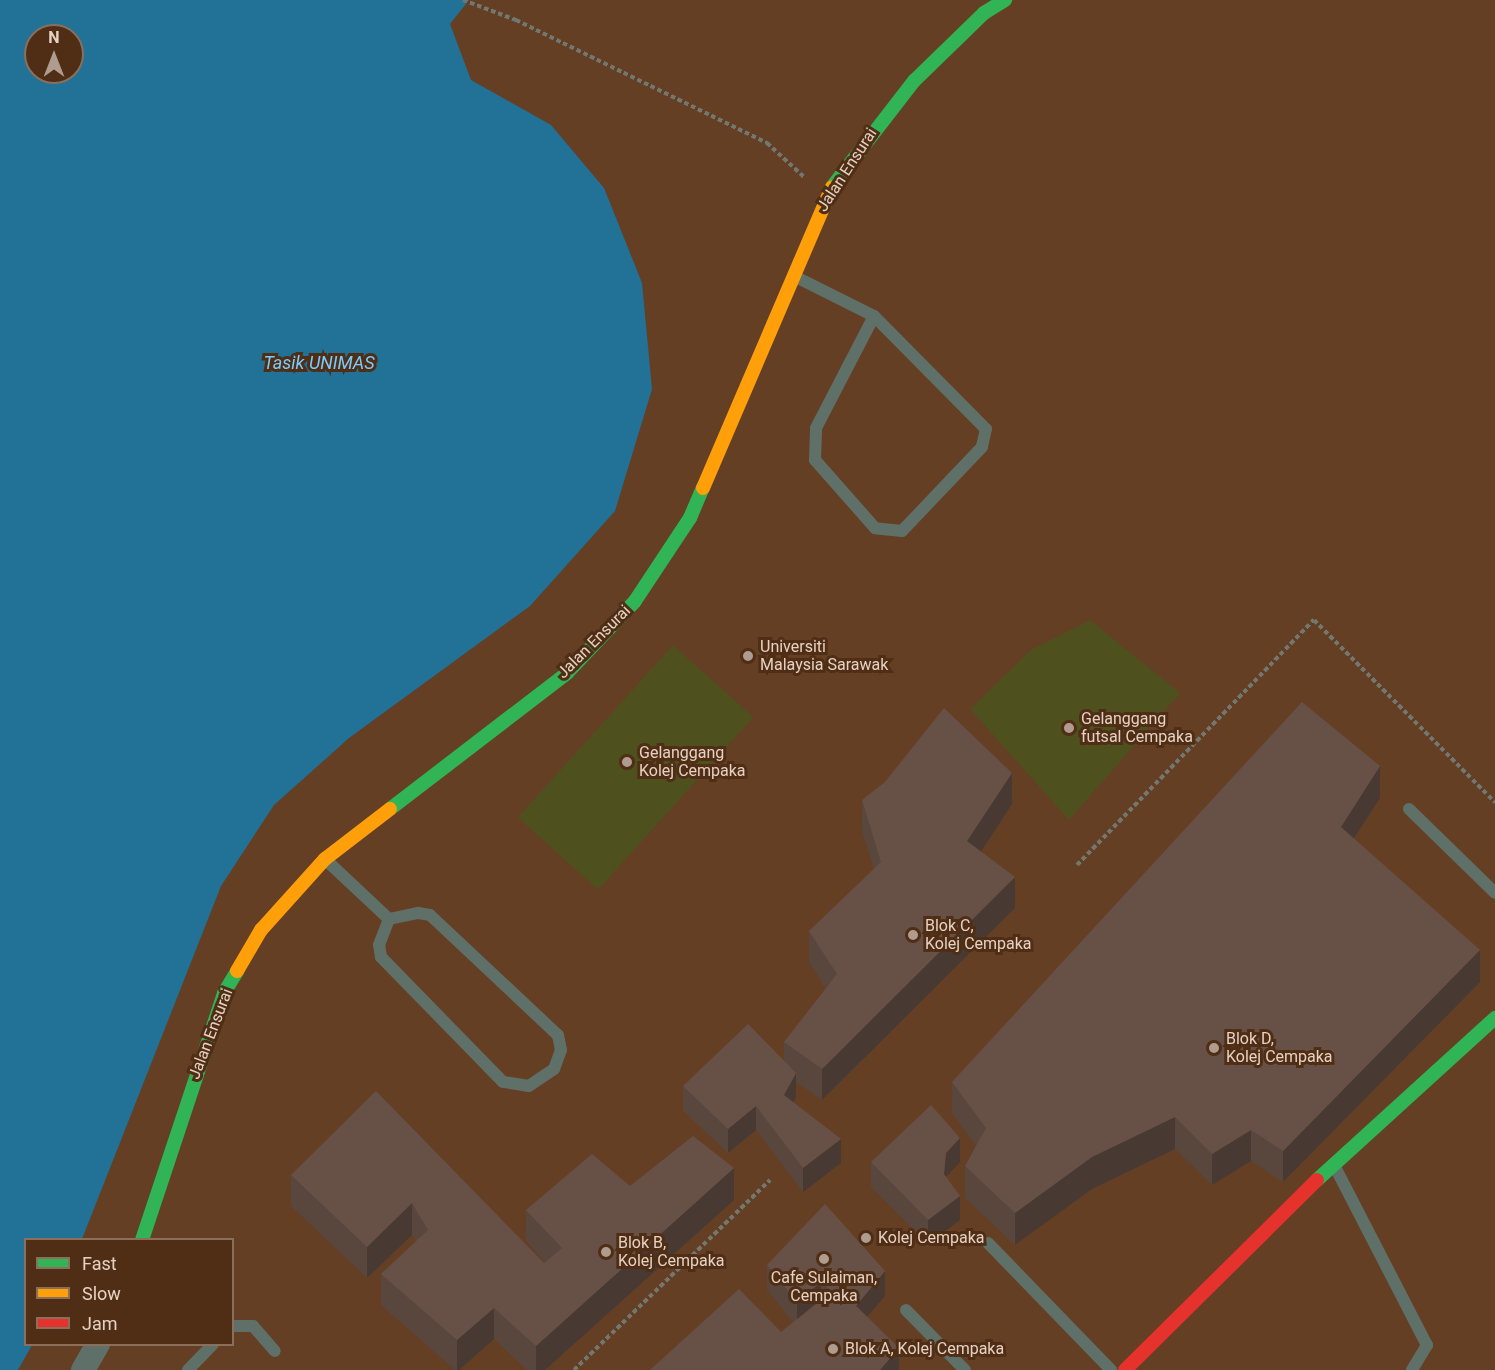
<!DOCTYPE html>
<html>
<head>
<meta charset="utf-8">
<style>
  body { margin:0 }
  #map { position:relative; width:1495px; height:1370px; overflow:hidden; background:#4d3a2d; font-family:Roboto,sans-serif }
  div>[style] { position:absolute }
  [style*='--x'] { left:calc(var(--x)*1px); top:calc(var(--y)*1px); width:calc(var(--w)*1px); rotate:calc(var(--a)*1deg) }
  .built>* { inset:0; background:#653f24 }
  .green>* { inset:0; background:#4e501e; transform-origin:0 0 }
  .water>* { inset:0; background:#227196 }
  .path>* { height:4px; margin-top:-2px; transform-origin:0; background:repeating-linear-gradient(90deg,#727870 0 4.5px,transparent 0 7.5px) }
  .lane>* { height:12px; margin:-6px; padding:0 6px; transform-origin:6px; border-radius:6px; background:#5f7069 }
  .street>* { height:24px; margin:-12px; padding:0 12px; transform-origin:12px; border-radius:12px; background:#5f7069 }
  .fast>* { height:14px; margin:-7px; padding:0 7px; transform-origin:7px; border-radius:7px; background:#30b455 }
  .slow>* { height:14px; margin:-7px; padding:0 7px; transform-origin:7px; border-radius:7px; background:#ff9f0a }
  .jam>* { height:14px; margin:-7px; padding:0 7px; transform-origin:7px; border-radius:7px; background:#e5322d }
  .wall>* { inset:0; background:#59463d }
  .shaded-wall>* { inset:0; background:#483932 }
  .building>* { inset:0; background:#675147 }
  .dots>* { width:16px; height:16px; translate:-50% -50%; box-sizing:border-box; border:3px solid #4f2e15; border-radius:50% }
  span { translate:-50% -50%; white-space:nowrap; text-align:center; line-height:1.15; -webkit-text-stroke:6px #4f2e15; paint-order:stroke }
  .street-label { font-size:16px; color:#e6d1c3 }
  .poi-label { font-size:16px; color:#e6d1c3 }
  .left { translate:0 -50%; text-align:left }
  .water-label { font-size:18px; color:#78ccfc; font-style:italic }
  .legend { position:absolute; left:24px; top:1238px; width:210px; height:108px; box-sizing:border-box; background:#4f2e15; border:2px solid #8b6f5b; margin:0; padding:8px 10px; list-style:none; font-size:18px; color:#e6d1c3 }
  .legend li { display:flex; align-items:center; gap:12px; height:30px }
  .legend b { width:30px; border:2px solid #8b6f5b }
  .north { position:absolute; left:24px; top:24px; width:60px; height:60px; box-sizing:border-box; background:#4f2e15; border:2px solid #8b6f5b; border-radius:50%; rotate:0deg; font-size:16px; font-weight:700; line-height:24px; text-align:center; color:#e6d1c3 }
  .north::after { content:''; display:block; margin:auto; width:21px; height:27px; background:#b09c8e; clip-path:polygon(50% 0,100% 100%,50% 72%,0 100%) }
</style>
</head>
<body>
<div id="map">
  <div class="built">
    <i style="clip-path:polygon(evenodd,0 0,1495px 0,1495px 1370px,0 1370px,0 0,36px 36px,72px 36px,72px 72px,36px 72px,36px 36px,0 0,26px 1240px,232px 1240px,232px 1344px,26px 1344px,26px 1240px)"></i>
  </div>
  <div class="green">
    <i style="clip-path:polygon(1090px 620px,1180px 693px,1069px 820px,970px 709px,1031px 650px)"></i>
    <i style="left:673px;top:645px;width:108px;height:232px;rotate:42deg"></i>
  </div>
  <div class="water">
    <i style="clip-path:polygon(evenodd,0 0,469px 0,450px 24px,471px 80px,551px 125px,604px 188px,642px 283px,652px 389px,615px 511px,530px 606px,349px 738px,274px 805px,221px 886px,82px 1239px,26px 1240px,26px 1344px,32px 1345px,18px 1370px,0 1370px,0 0,36px 36px,72px 36px,72px 72px,36px 72px,36px 36px)"></i>
  </div>
  <div class="path">
    <i style="--x:463;--y:0;--w:57;--a:20.7"></i>
    <i style="--x:516;--y:20;--w:280;--a:26.1"></i>
    <i style="--x:767;--y:143;--w:50;--a:42.6"></i>
    <i style="--x:1077;--y:865;--w:341;--a:-46"></i>
    <i style="--x:1314;--y:620;--w:257;--a:45.2"></i>
    <i style="--x:574;--y:1370;--w:273;--a:-44.1"></i>
  </div>
  <div class="lane">
    <i style="--x:794;--y:276;--w:89;--a:26.6"></i>
    <i style="--x:874;--y:316;--w:159;--a:45.3"></i>
    <i style="--x:986;--y:429;--w:18;--a:103"></i>
    <i style="--x:982;--y:447;--w:116;--a:133.6"></i>
    <i style="--x:902;--y:531;--w:27;--a:-174"></i>
    <i style="--x:875;--y:528;--w:91;--a:-131.4"></i>
    <i style="--x:815;--y:460;--w:32;--a:-88"></i>
    <i style="--x:816;--y:428;--w:126;--a:-62.6"></i>
    <i style="--x:1409;--y:809;--w:120;--a:44.3"></i>
    <i style="--x:326;--y:860;--w:86;--a:43.1"></i>
    <i style="--x:418;--y:913;--w:12;--a:9"></i>
    <i style="--x:430;--y:915;--w:175;--a:43.2"></i>
    <i style="--x:558;--y:1035;--w:15;--a:79"></i>
    <i style="--x:561;--y:1050;--w:20;--a:110"></i>
    <i style="--x:554;--y:1069;--w:30;--a:146"></i>
    <i style="--x:529;--y:1086;--w:26;--a:-171"></i>
    <i style="--x:503;--y:1082;--w:175;--a:-134.3"></i>
    <i style="--x:381;--y:957;--w:12;--a:-99"></i>
    <i style="--x:379;--y:945;--w:28;--a:-69"></i>
    <i style="--x:389;--y:919;--w:30;--a:-12"></i>
    <i style="--x:1334;--y:1165;--w:203;--a:62.7"></i>
    <i style="--x:1427;--y:1345;--w:29;--a:121"></i>
    <i style="--x:988;--y:1243;--w:177;--a:45.9"></i>
    <i style="--x:906;--y:1310;--w:84;--a:45.5"></i>
    <i style="--x:232;--y:1326;--w:21;--a:0"></i>
    <i style="--x:253;--y:1326;--w:33;--a:49"></i>
    <i style="--x:188;--y:1370;--w:36;--a:-46"></i>
  </div>
  <div class="street">
    <i style="--x:83;--y:1370;--w:30;--a:-60"></i>
  </div>
  <div class="fast">
    <i style="--x:832;--y:187;--w:134;--a:-52.3"></i>
    <i style="--x:914;--y:81;--w:98;--a:-44.2"></i>
    <i style="--x:984;--y:13;--w:25;--a:-32"></i>
    <i style="--x:390;--y:809;--w:223;--a:-37.5"></i>
    <i style="--x:567;--y:673;--w:99;--a:-46.6"></i>
    <i style="--x:635;--y:601;--w:100;--a:-56.5"></i>
    <i style="--x:690;--y:518;--w:33;--a:-67"></i>
    <i style="--x:1317;--y:1180;--w:241;--a:-42.3"></i>
    <i style="--x:142;--y:1240;--w:260;--a:-71.6"></i>
    <i style="--x:224;--y:993;--w:26;--a:-59"></i>
  </div>
  <div class="slow">
    <i style="--x:703;--y:488;--w:327;--a:-66.8"></i>
    <i style="--x:237;--y:971;--w:48;--a:-59.7"></i>
    <i style="--x:261;--y:930;--w:96;--a:-48"></i>
    <i style="--x:325;--y:859;--w:82;--a:-37.6"></i>
  </div>
  <div class="jam">
    <i style="--x:1125;--y:1370;--w:270;--a:-44.7"></i>
  </div>
  <div class="wall">
    <i style="clip-path:polygon(1380px 798px,1354px 838px,1480px 982px,1283px 1182px,1251px 1161px,1212px 1185px,1175px 1149px,1092px 1189px,1015px 1245px,965px 1198px,965px 1166px,976px 1146px,952px 1113px,952px 1082px)"></i>
    <i style="clip-path:polygon(862px 800px,1012px 804px,981px 851px,1015px 908px,822px 1100px,796px 1082px,796px 1097px,793px 1102px,841px 1163px,803px 1192px,756px 1130px,728px 1153px,683px 1111px,683px 1086px,784px 1061px,784px 1042px,826px 989px,809px 962px,809px 931px,874px 869px,862px 831px)"></i>
    <i style="clip-path:polygon(376px 1091px,544px 1263px,545px 1262px,526px 1241px,526px 1210px,734px 1200px,545px 1370px,527px 1370px,494px 1339px,459px 1370px,455px 1370px,381px 1305px,381px 1274px,416px 1242px,412px 1235px,367px 1278px,291px 1206px,291px 1175px)"></i>
    <i style="clip-path:polygon(871px 1162px,960px 1162px,946px 1177px,960px 1220px,928px 1244px,871px 1187px)"></i>
    <i style="clip-path:polygon(767px 1265px,885px 1296px,867px 1316px,899px 1370px,781px 1332px,793px 1322px,767px 1290px)"></i>
  </div>
  <div class="shaded-wall">
    <i style="clip-path:polygon(1380px 766px,1380px 798px,1341px 858px,1341px 827px)"></i>
    <i style="clip-path:polygon(1012px 773px,1012px 804px,967px 873px,967px 841px)"></i>
    <i style="clip-path:polygon(1015px 877px,1015px 908px,822px 1100px,822px 1069px)"></i>
    <i style="clip-path:polygon(1480px 950px,1480px 982px,1283px 1182px,1283px 1151px)"></i>
    <i style="clip-path:polygon(796px 1073px,796px 1097px,784px 1119px,784px 1095px)"></i>
    <i style="clip-path:polygon(756px 1106px,756px 1130px,728px 1153px,728px 1129px)"></i>
    <i style="clip-path:polygon(1175px 1117px,1175px 1149px,1092px 1189px,1015px 1245px,1015px 1213px,1092px 1157px)"></i>
    <i style="clip-path:polygon(1251px 1130px,1251px 1161px,1212px 1185px,1212px 1154px)"></i>
    <i style="clip-path:polygon(960px 1138px,960px 1162px,946px 1177px,944px 1174px,946px 1153px)"></i>
    <i style="clip-path:polygon(841px 1139px,841px 1163px,803px 1192px,803px 1168px)"></i>
    <i style="clip-path:polygon(734px 1168px,734px 1200px,545px 1370px,536px 1370px,536px 1346px)"></i>
    <i style="clip-path:polygon(960px 1196px,960px 1220px,928px 1244px,928px 1220px)"></i>
    <i style="clip-path:polygon(412px 1203px,412px 1235px,367px 1278px,367px 1247px)"></i>
    <i style="clip-path:polygon(885px 1271px,885px 1296px,854px 1332px,854px 1308px)"></i>
    <i style="clip-path:polygon(821px 1282px,821px 1306px,797px 1326px,797px 1302px)"></i>
    <i style="clip-path:polygon(494px 1308px,494px 1339px,459px 1370px,457px 1370px,457px 1340px)"></i>
    <i style="clip-path:polygon(899px 1348px,899px 1370px,880px 1370px)"></i>
  </div>
  <div class="building">
    <i style="clip-path:polygon(1302px 702px,1380px 766px,1341px 827px,1480px 950px,1283px 1151px,1251px 1130px,1212px 1154px,1175px 1117px,1092px 1157px,1015px 1213px,965px 1166px,986px 1128px,952px 1082px)"></i>
    <i style="clip-path:polygon(944px 708px,1012px 773px,967px 841px,1015px 877px,822px 1069px,784px 1042px,837px 974px,809px 931px,881px 862px,862px 800px,885px 782px)"></i>
    <i style="clip-path:polygon(748px 1024px,796px 1073px,784px 1095px,841px 1139px,803px 1168px,756px 1106px,728px 1129px,683px 1086px)"></i>
    <i style="clip-path:polygon(376px 1091px,544px 1263px,562px 1248px,526px 1210px,592px 1154px,630px 1186px,693px 1136px,734px 1168px,536px 1346px,494px 1308px,457px 1340px,381px 1274px,428px 1230px,412px 1203px,367px 1247px,291px 1175px)"></i>
    <i style="clip-path:polygon(931px 1105px,960px 1138px,946px 1153px,944px 1174px,960px 1196px,928px 1220px,871px 1162px)"></i>
    <i style="clip-path:polygon(825px 1204px,885px 1271px,856px 1306px,837px 1287px,832px 1291px,821px 1282px,797px 1302px,767px 1265px)"></i>
    <i style="clip-path:polygon(837px 1287px,899px 1348px,880px 1370px,650px 1370px,739px 1289px,781px 1332px)"></i>
  </div>
  <div class="dots">
    <i style="left:748px;top:656px;background:#b09c8e"></i>
    <i style="left:1069px;top:728px;background:#b09c8e"></i>
    <i style="left:627px;top:762px;background:#b09c8e"></i>
    <i style="left:913px;top:935px;background:#b09c8e"></i>
    <i style="left:1214px;top:1048px;background:#b09c8e"></i>
    <i style="left:866px;top:1238px;background:#b09c8e"></i>
    <i style="left:606px;top:1252px;background:#b09c8e"></i>
    <i style="left:824px;top:1259px;background:#b09c8e"></i>
    <i style="left:833px;top:1349px;background:#b09c8e"></i>
  </div>
  <div class="street-label">
    <span style="left:847px;top:170px;rotate:-57deg">Jalan Ensurai</span>
    <span style="left:594px;top:642px;rotate:-45deg">Jalan Ensurai</span>
    <span style="left:211px;top:1034px;rotate:-69deg">Jalan Ensurai</span>
  </div>
  <div class="poi-label">
    <span class="left" style="left:760px;top:656px">Universiti<br>Malaysia Sarawak</span>
    <span class="left" style="left:1081px;top:728px">Gelanggang<br>futsal Cempaka</span>
    <span class="left" style="left:639px;top:762px">Gelanggang<br>Kolej Cempaka</span>
    <span class="left" style="left:925px;top:935px">Blok C,<br>Kolej Cempaka</span>
    <span class="left" style="left:1226px;top:1048px">Blok D,<br>Kolej Cempaka</span>
    <span class="left" style="left:878px;top:1238px">Kolej Cempaka</span>
    <span class="left" style="left:618px;top:1252px">Blok B,<br>Kolej Cempaka</span>
    <span style="left:824px;top:1287px">Cafe Sulaiman,<br>Cempaka</span>
    <span class="left" style="left:845px;top:1349px">Blok A, Kolej Cempaka</span>
  </div>
  <div class="water-label">
    <span style="left:319px;top:363px">Tasik UNIMAS</span>
  </div>
  <ul class="legend">
  <li><b style="height:8px;background:#30b455"></b>Fast</li>
  <li><b style="height:8px;background:#ff9f0a"></b>Slow</li>
  <li><b style="height:8px;background:#e5322d"></b>Jam</li>
  </ul>
  <div class="north">N</div>
</div>
</body>
</html>
